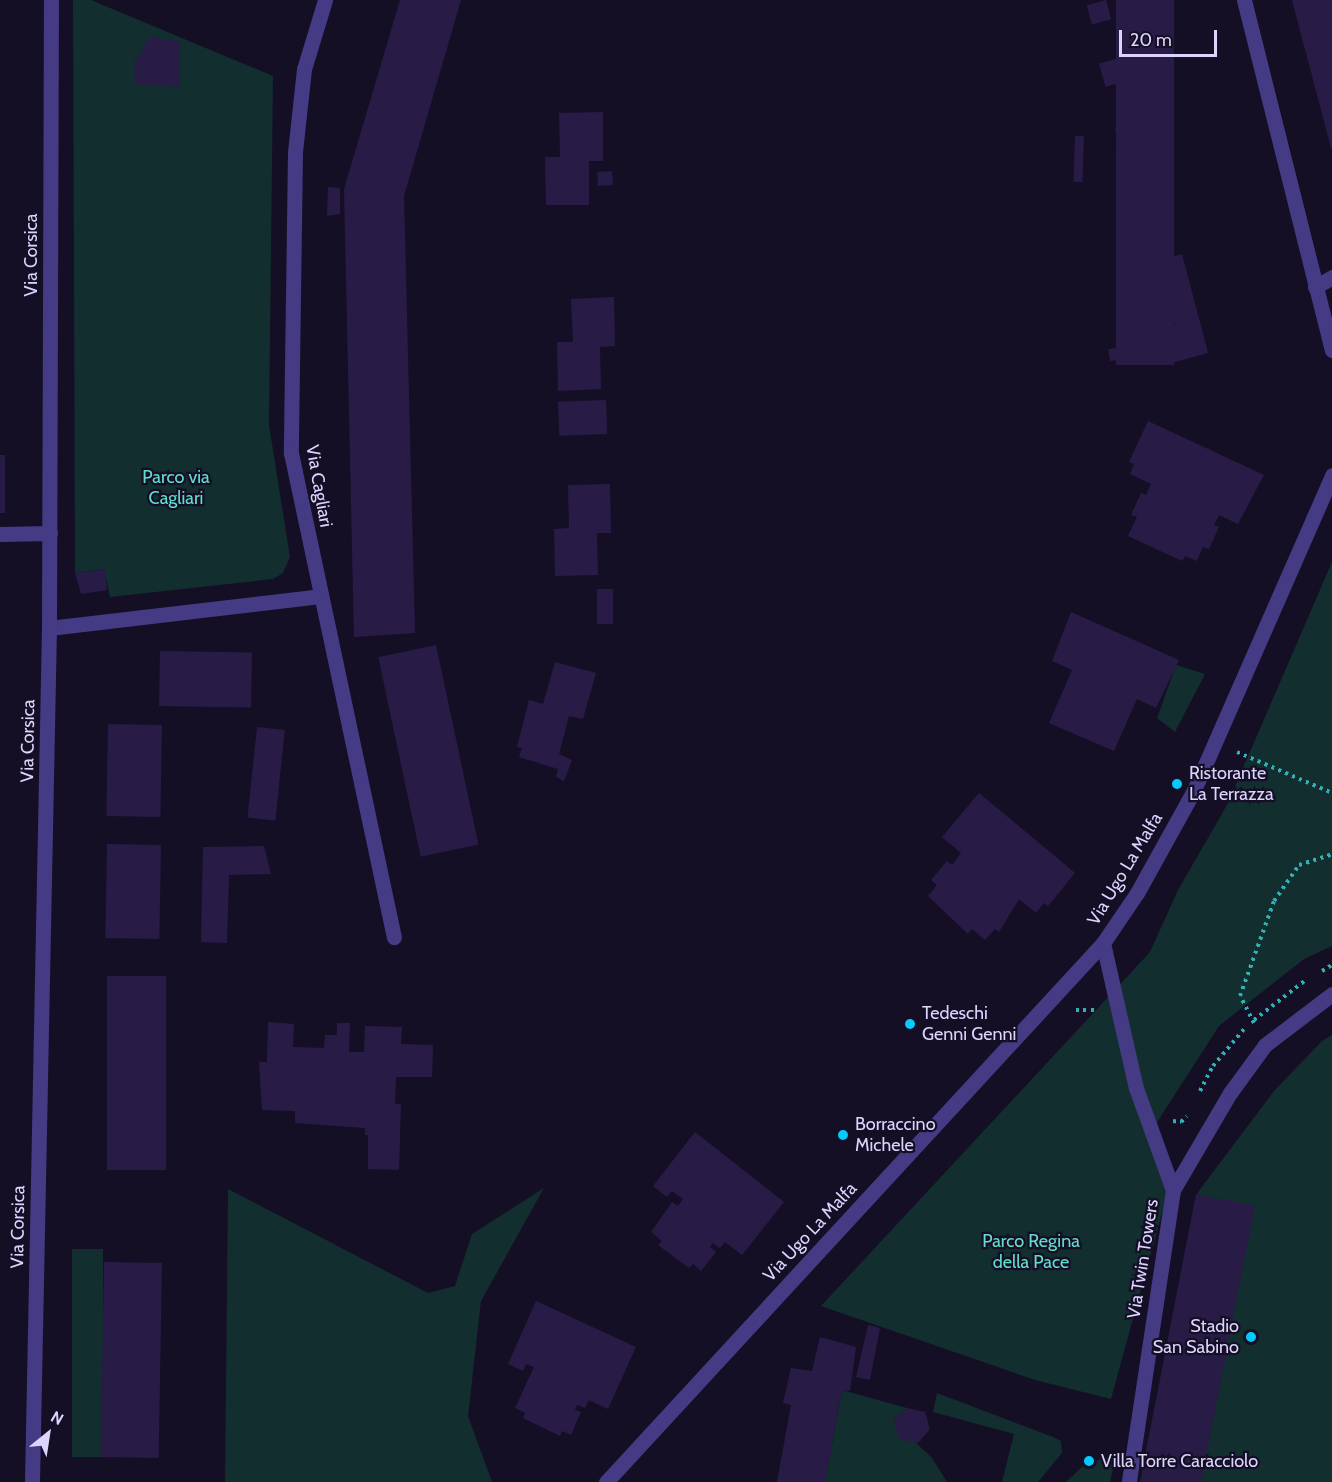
<!DOCTYPE html>
<html>
<head>
<meta charset="utf-8">
<style>
  body { margin:0 }
  #map { position:relative; width:1332px; height:1482px; overflow:hidden; background:#150f26; font-family:Cabin,sans-serif }
  div>[style] { position:absolute }
  [style*='--x'] { left:calc(var(--x)*1px); top:calc(var(--y)*1px); width:calc(var(--w)*1px); rotate:calc(var(--a)*1deg) }
  .green>* { inset:0; background:#122e2f; transform-origin:0 0 }
  .building>* { inset:0; background:#281c46; transform-origin:0 0 }
  .path>* { height:4px; margin-top:-2px; transform-origin:0; background:repeating-linear-gradient(90deg,#31b1b6 0 3px,transparent 0 7.5px) }
  .minor>* { height:15px; margin:-7.5px; padding:0 7.5px; transform-origin:7.5px; border-radius:7.5px; background:#453b84 }
  .dots>* { width:16px; height:16px; translate:-50% -50%; box-sizing:border-box; border:3px solid #150f26; border-radius:50% }
  span { translate:-50% -50%; white-space:nowrap; text-align:center; line-height:1.15; -webkit-text-stroke:4.5px #150f26; paint-order:stroke }
  .street-label { font-size:18px; color:#ddd4fe }
  .park-label { font-size:18px; color:#61decb }
  .poi-label { font-size:18px; color:#ddd4fe }
  .left { translate:0 -50%; text-align:left }
  .right { translate:-100% -50%; text-align:right }
  .north { position:absolute; left:18px; top:1404px; width:60px; height:60px; -webkit-text-stroke:4px #150f26; paint-order:stroke; rotate:30deg; font-size:16px; font-weight:700; line-height:24px; text-align:center; color:#ddd4fe }
  .north::after { content:''; display:block; margin:auto; width:21px; height:27px; background:#ddd4fe; clip-path:polygon(50% 0,100% 100%,50% 72%,0 100%) }
  .scale { position:absolute; left:1119px; top:30px; width:98px; height:27px; box-sizing:border-box; border:3px solid #ddd4fe; border-top:0; padding-left:8px; font-size:18px; line-height:21px; white-space:nowrap; color:#ddd4fe; -webkit-text-stroke:4px #150f26; paint-order:stroke }
</style>
</head>
<body>
<div id="map">
  <div class="green">
    <i style="clip-path:polygon(73px 0,91px 0,273px 76px,269px 425px,290px 557px,283px 573px,273px 579px,110px 597px,104px 569px,75px 573px)"></i>
    <i style="clip-path:polygon(1332px 562px,1332px 946px,1304px 959px,1219px 1026px,1152px 1130px,1167px 1195px,1111px 1399px,1035px 1380px,821px 1306px,1150px 952px,1178px 890px,1227px 805px)"></i>
    <i style="clip-path:polygon(1176px 665px,1205px 674px,1175px 732px,1157px 718px)"></i>
    <i style="clip-path:polygon(1332px 1035px,1332px 1482px,1144px 1482px,1198px 1192px,1274px 1091px,1322px 1041px)"></i>
    <i style="clip-path:polygon(544px 1188px,481px 1301px,468px 1416px,492px 1482px,225px 1482px,228px 1189px,428px 1293px,455px 1286px,472px 1234px)"></i>
    <i style="left:103px;top:1249px;width:208px;height:31px;rotate:90deg"></i>
    <i style="clip-path:polygon(842px 1390px,907px 1408px,893px 1421px,932px 1458px,947px 1482px,825px 1482px)"></i>
    <i style="clip-path:polygon(937px 1393px,1053px 1437px,1061px 1441px,1062px 1453px,1038px 1482px,1002px 1482px,1014px 1434px,933px 1412px)"></i>
    <i style="clip-path:polygon(1101px 1459px,1115px 1460px,1110px 1482px,1066px 1482px,1083px 1466px)"></i>
  </div>
  <div class="building">
    <i style="clip-path:polygon(400px 0,461px 0,404px 196px,415px 633px,354px 637px,344px 189px)"></i>
    <i style="left:1106px;top:0;width:20px;height:20px;rotate:75deg"></i>
    <i style="left:1116px;top:0;width:58px;height:365px"></i>
    <i style="clip-path:polygon(1292px 0,1332px 0,1332px 148px,1331px 148px)"></i>
    <i style="clip-path:polygon(149px 37px,179px 41px,179px 87px,134px 84px,135px 57px,139px 57px)"></i>
    <i style="left:1131px;top:55px;width:24px;height:33px;rotate:75deg"></i>
    <i style="clip-path:polygon(1140px 89px,1155px 146px,1122px 155px,1115px 128px,1128px 124px,1120px 95px)"></i>
    <i style="clip-path:polygon(603px 112px,603px 161px,589px 161px,589px 205px,546px 205px,545px 157px,560px 157px,559px 113px)"></i>
    <i style="left:1084px;top:136px;width:46px;height:9px;rotate:92deg"></i>
    <i style="left:612px;top:171px;width:14px;height:15px;rotate:86deg"></i>
    <i style="clip-path:polygon(328px 187px,340px 188px,340px 214px,327px 216px)"></i>
    <i style="clip-path:polygon(1161px 196px,1166px 220px,1155px 222px,1147px 199px)"></i>
    <i style="clip-path:polygon(1182px 254px,1208px 353px,1171px 363px,1163px 330px,1175px 326px,1159px 261px)"></i>
    <i style="left:1136px;top:266px;width:14px;height:8px;rotate:73deg"></i>
    <i style="clip-path:polygon(614px 297px,615px 346px,600px 347px,601px 389px,558px 391px,557px 342px,573px 342px,571px 299px)"></i>
    <i style="left:1122px;top:347px;width:12px;height:14px;rotate:81deg"></i>
    <i style="left:606px;top:400px;width:34px;height:48px;rotate:88deg"></i>
    <i style="clip-path:polygon(1148px 421px,1264px 475px,1238px 524px,1219px 515px,1214px 525px,1219px 527px,1209px 549px,1203px 547px,1197px 561px,1185px 556px,1182px 561px,1128px 536px,1137px 517px,1131px 515px,1141px 493px,1146px 495px,1151px 484px,1130px 474px,1134px 464px,1129px 462px)"></i>
    <i style="left:0;top:455px;width:5px;height:58px"></i>
    <i style="clip-path:polygon(610px 484px,611px 533px,597px 533px,598px 575px,555px 576px,554px 529px,569px 528px,568px 485px)"></i>
    <i style="clip-path:polygon(105px 569px,107px 590px,81px 594px,75px 573px)"></i>
    <i style="left:597px;top:589px;width:16px;height:35px"></i>
    <i style="clip-path:polygon(1071px 612px,1179px 660px,1156px 708px,1137px 699px,1114px 751px,1049px 723px,1072px 670px,1052px 661px)"></i>
    <i style="left:436px;top:645px;width:204px;height:59px;rotate:78deg"></i>
    <i style="left:160px;top:651px;width:92px;height:55px;rotate:1deg"></i>
    <i style="clip-path:polygon(555px 662px,596px 673px,583px 719px,569px 716px,559px 754px,572px 760px,564px 781px,556px 777px,558px 769px,519px 757px,522px 748px,517px 747px,529px 700px,543px 704px)"></i>
    <i style="left:108px;top:724px;width:54px;height:92px;rotate:1deg"></i>
    <i style="left:257px;top:727px;width:28px;height:91px;rotate:6deg"></i>
    <i style="clip-path:polygon(979px 793px,1075px 873px,1048px 906px,1044px 903px,1036px 913px,1019px 899px,999px 932px,995px 929px,985px 940px,972px 929px,968px 934px,928px 896px,937px 885px,931px 880px,947px 861px,952px 865px,961px 853px,942px 837px)"></i>
    <i style="left:107px;top:844px;width:54px;height:94px;rotate:1deg"></i>
    <i style="clip-path:polygon(264px 846px,271px 874px,229px 875px,227px 943px,201px 942px,203px 847px)"></i>
    <i style="left:107px;top:976px;width:59px;height:194px"></i>
    <i style="clip-path:polygon(268px 1022px,294px 1024px,293px 1047px,324px 1048px,325px 1035px,337px 1035px,337px 1023px,350px 1023px,349px 1052px,364px 1052px,365px 1026px,402px 1027px,401px 1044px,433px 1045px,432px 1077px,396px 1077px,395px 1104px,401px 1104px,399px 1170px,368px 1169px,368px 1135px,365px 1135px,365px 1128px,295px 1123px,295px 1111px,262px 1110px,259px 1062px,267px 1062px)"></i>
    <i style="clip-path:polygon(695px 1132px,784px 1202px,742px 1255px,725px 1242px,720px 1248px,713px 1243px,710px 1247px,716px 1252px,701px 1271px,693px 1264px,689px 1268px,658px 1245px,662px 1241px,651px 1232px,672px 1202px,678px 1206px,683px 1199px,672px 1191px,667px 1197px,653px 1186px)"></i>
    <i style="left:1196px;top:1194px;width:60px;height:293px;rotate:11deg"></i>
    <i style="left:104px;top:1262px;width:58px;height:195px;rotate:1deg"></i>
    <i style="clip-path:polygon(536px 1301px,636px 1347px,608px 1409px,589px 1400px,585px 1408px,577px 1405px,575px 1410px,581px 1412px,571px 1435px,562px 1431px,560px 1436px,523px 1418px,525px 1413px,515px 1408px,534px 1367px,526px 1364px,523px 1371px,508px 1364px)"></i>
    <i style="clip-path:polygon(868px 1325px,880px 1328px,870px 1380px,856px 1377px)"></i>
    <i style="clip-path:polygon(820px 1337px,856px 1347px,850px 1391px,842px 1390px,825px 1482px,777px 1482px,791px 1405px,783px 1403px,791px 1368px,812px 1371px)"></i>
    <i style="clip-path:polygon(907px 1408px,925px 1412px,930px 1429px,918px 1443px,899px 1439px,893px 1421px)"></i>
  </div>
  <div class="path">
    <i style="--x:1237;--y:752;--w:103;--a:23.3"></i>
    <i style="--x:1322;--y:971;--w:12;--a:-31"></i>
    <i style="--x:1076;--y:1010;--w:18;--a:0"></i>
    <i style="--x:1254;--y:1020;--w:67;--a:-37.7"></i>
    <i style="--x:1254;--y:1023;--w:30;--a:-117"></i>
    <i style="--x:1240;--y:996;--w:101;--a:-70.3"></i>
    <i style="--x:1274;--y:901;--w:44;--a:-55.2"></i>
    <i style="--x:1299;--y:865;--w:35;--a:-18"></i>
    <i style="--x:1200;--y:1091;--w:28;--a:-63"></i>
    <i style="--x:1213;--y:1066;--w:48;--a:-50"></i>
    <i style="--x:1173;--y:1121;--w:8;--a:7"></i>
    <i style="--x:1181;--y:1122;--w:8;--a:-45"></i>
  </div>
  <div class="minor">
    <i style="--x:325;--y:0;--w:72;--a:106.9"></i>
    <i style="--x:304;--y:69;--w:83;--a:96.2"></i>
    <i style="--x:295;--y:152;--w:301;--a:90.8"></i>
    <i style="--x:291;--y:453;--w:495;--a:78"></i>
    <i style="--x:1244;--y:0;--w:361;--a:75.9"></i>
    <i style="--x:1315;--y:287;--w:20;--a:-30"></i>
    <i style="--x:0;--y:534;--w:50;--a:-1.1"></i>
    <i style="--x:49;--y:628;--w:273;--a:-6.7"></i>
    <i style="--x:1103;--y:943;--w:149;--a:77.2"></i>
    <i style="--x:1136;--y:1088;--w:109;--a:70.1"></i>
    <i style="--x:1173;--y:1190;--w:295;--a:98.6"></i>
    <i style="--x:1173;--y:1190;--w:113;--a:-59.6"></i>
    <i style="--x:1230;--y:1093;--w:59;--a:-53.9"></i>
    <i style="--x:1265;--y:1045;--w:84;--a:-37.3"></i>
    <i style="--x:32;--y:1482;--w:854;--a:-88.86"></i>
    <i style="--x:49;--y:628;--w:628;--a:-89.82"></i>
    <i style="--x:606;--y:1482;--w:733;--a:-47.32"></i>
    <i style="--x:1103;--y:943;--w:60;--a:-55.8"></i>
    <i style="--x:1137;--y:893;--w:118;--a:-61"></i>
    <i style="--x:1194;--y:790;--w:344;--a:-66.3"></i>
  </div>
  <div class="dots">
    <i style="left:1177px;top:784px;background:#03cbfb"></i>
    <i style="left:910px;top:1024px;background:#03cbfb"></i>
    <i style="left:843px;top:1135px;background:#03cbfb"></i>
    <i style="left:1251px;top:1337px;background:#03cbfb"></i>
    <i style="left:1089px;top:1461px;background:#03cbfb"></i>
  </div>
  <div class="street-label">
    <span style="left:31px;top:255px;rotate:-90deg">Via Corsica</span>
    <span style="left:319px;top:486px;rotate:80deg">Via Cagliari</span>
    <span style="left:28px;top:741px;rotate:-89deg">Via Corsica</span>
    <span style="left:1125px;top:869px;rotate:-59deg">Via Ugo La Malfa</span>
    <span style="left:18px;top:1227px;rotate:-89deg">Via Corsica</span>
    <span style="left:810px;top:1232px;rotate:-47deg">Via Ugo La Malfa</span>
    <span style="left:1143px;top:1259px;rotate:-81deg">Via Twin Towers</span>
  </div>
  <div class="park-label">
    <span style="left:176px;top:488px">Parco via<br>Cagliari</span>
    <span style="left:1031px;top:1252px">Parco Regina<br>della Pace</span>
  </div>
  <div class="poi-label">
    <span class="left" style="left:1189px;top:784px">Ristorante<br>La Terrazza</span>
    <span class="left" style="left:922px;top:1024px">Tedeschi<br>Genni Genni</span>
    <span class="left" style="left:855px;top:1135px">Borraccino<br>Michele</span>
    <span class="right" style="left:1239px;top:1337px">Stadio<br>San Sabino</span>
    <span class="left" style="left:1101px;top:1461px">Villa Torre Caracciolo</span>
  </div>
  <div class="north">N</div>
  <div class="scale">20 m</div>
</div>
</body>
</html>
